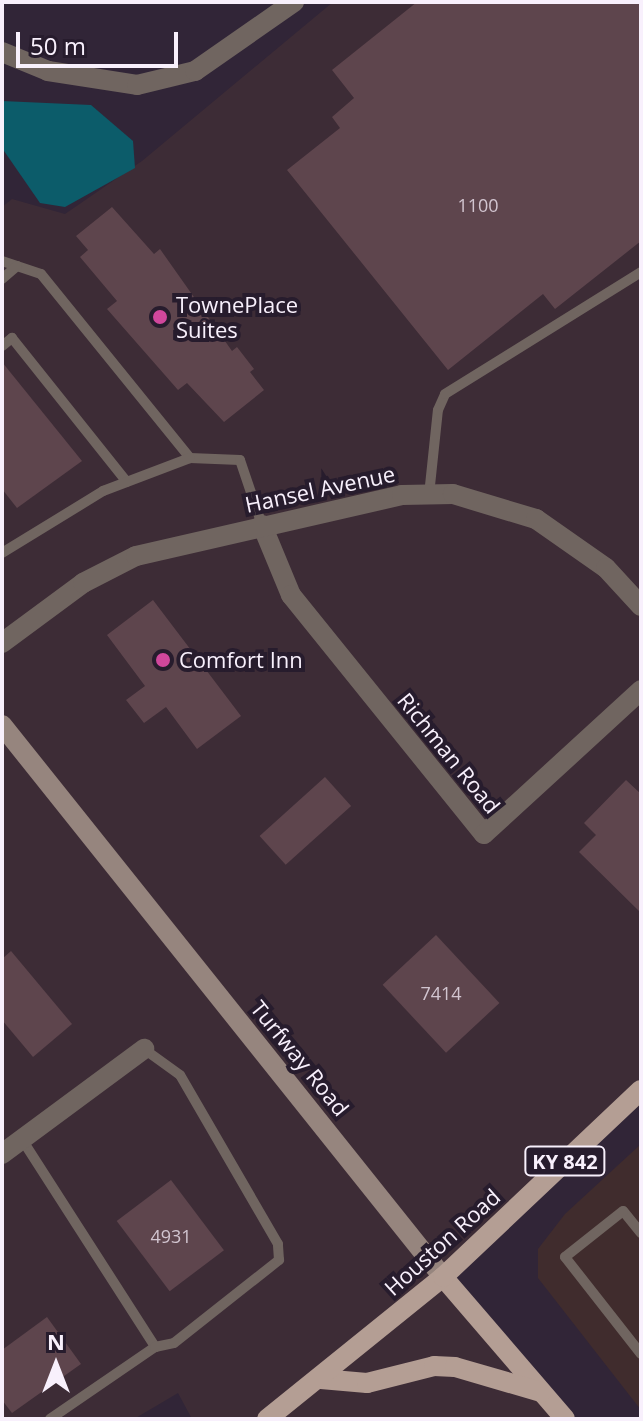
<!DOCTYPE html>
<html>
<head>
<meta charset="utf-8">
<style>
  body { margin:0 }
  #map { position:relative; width:643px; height:1421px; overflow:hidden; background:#312537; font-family:"Open Sans",sans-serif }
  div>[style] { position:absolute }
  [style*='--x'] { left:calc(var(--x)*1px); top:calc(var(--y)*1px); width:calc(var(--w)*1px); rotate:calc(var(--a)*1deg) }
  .commercial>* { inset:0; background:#3d2c36 }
  .medical>* { inset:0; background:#402c2d }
  .water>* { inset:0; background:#0c5c6a }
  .building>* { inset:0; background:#5e454d; transform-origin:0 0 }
  .service>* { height:10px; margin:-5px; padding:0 5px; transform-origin:5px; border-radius:5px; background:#706560 }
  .minor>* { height:20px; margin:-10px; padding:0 10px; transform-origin:10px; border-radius:10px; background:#706560 }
  .secondary>* { height:20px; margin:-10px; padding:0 10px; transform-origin:10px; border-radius:10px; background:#96857e }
  .primary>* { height:20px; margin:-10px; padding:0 10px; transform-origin:10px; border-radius:10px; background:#b49e94 }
  .dots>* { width:22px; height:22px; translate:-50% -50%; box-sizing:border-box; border:4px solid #271c2d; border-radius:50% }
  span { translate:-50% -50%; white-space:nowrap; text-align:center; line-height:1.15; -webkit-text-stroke:8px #271c2d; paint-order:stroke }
  .number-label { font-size:18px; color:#d2c5d0 }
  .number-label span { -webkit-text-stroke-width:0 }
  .shield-label span { padding:2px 6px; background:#271c2d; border:2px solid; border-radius:6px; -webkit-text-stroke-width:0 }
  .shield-label { font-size:20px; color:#f8f0fc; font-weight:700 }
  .poi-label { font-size:22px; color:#f8f0fc }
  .left { translate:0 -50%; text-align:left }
  .street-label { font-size:22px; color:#f8f0fc }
  .frame { position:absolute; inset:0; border:4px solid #f8f0fc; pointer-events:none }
  .north { position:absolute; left:16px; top:1325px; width:80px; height:80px; -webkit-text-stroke:6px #271c2d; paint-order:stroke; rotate:0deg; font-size:22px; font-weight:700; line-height:32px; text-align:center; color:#f8f0fc }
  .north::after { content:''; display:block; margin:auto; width:28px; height:36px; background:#f8f0fc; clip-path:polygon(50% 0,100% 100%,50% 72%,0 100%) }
  .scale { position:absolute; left:16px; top:32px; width:162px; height:36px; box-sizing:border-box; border:4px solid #f8f0fc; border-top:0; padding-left:10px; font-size:24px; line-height:28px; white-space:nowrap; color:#f8f0fc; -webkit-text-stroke:6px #271c2d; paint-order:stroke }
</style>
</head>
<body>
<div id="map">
  <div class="commercial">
    <i style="clip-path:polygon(333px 2px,641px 2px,641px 1090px,444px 1277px,565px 1419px,192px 1419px,178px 1393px,134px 1419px,2px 1419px,2px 207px,12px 199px,65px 214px,142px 161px)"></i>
  </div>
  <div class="medical">
    <i style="clip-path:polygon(641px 1144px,641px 1410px,538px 1278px,538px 1249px,565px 1214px)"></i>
  </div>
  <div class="water">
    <i style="clip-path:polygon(2px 101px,91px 105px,133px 141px,135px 168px,65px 207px,40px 203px,2px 148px)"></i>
  </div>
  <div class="building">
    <i style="clip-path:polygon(417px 2px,641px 2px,641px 241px,555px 309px,543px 294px,448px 370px,287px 170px,340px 128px,332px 117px,354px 98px,332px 70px)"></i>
    <i style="clip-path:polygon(112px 207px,154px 254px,160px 249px,232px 351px,237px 347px,254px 369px,250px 372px,264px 390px,224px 422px,187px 383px,178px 390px,107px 309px,117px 301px,80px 257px,88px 250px,76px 236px)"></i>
    <i style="clip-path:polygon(2px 362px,82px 461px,17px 508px,2px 489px)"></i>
    <i style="clip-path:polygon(153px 600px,241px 716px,197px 749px,166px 707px,144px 723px,126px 700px,145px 686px,107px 635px)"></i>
    <i style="left:325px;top:777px;width:39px;height:88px;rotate:48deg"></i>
    <i style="clip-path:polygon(626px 780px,641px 794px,641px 913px,579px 852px,596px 835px,584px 823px)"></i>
    <i style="left:436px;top:935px;width:93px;height:73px;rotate:47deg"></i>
    <i style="clip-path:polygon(11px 951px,72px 1024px,33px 1057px,2px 1020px,2px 959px)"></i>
    <i style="left:171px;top:1180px;width:88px;height:68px;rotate:53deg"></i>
    <i style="clip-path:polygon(47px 1317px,81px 1364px,12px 1413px,2px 1400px,2px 1350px)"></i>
  </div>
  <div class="service">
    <i style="--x:2;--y:261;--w:41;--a:18.4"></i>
    <i style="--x:41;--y:274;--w:237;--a:51"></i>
    <i style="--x:190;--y:458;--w:50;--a:2.3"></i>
    <i style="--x:240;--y:460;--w:69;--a:71.3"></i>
    <i style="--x:2;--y:279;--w:20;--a:-41"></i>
    <i style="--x:2;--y:346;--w:13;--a:-39"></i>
    <i style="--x:12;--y:338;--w:184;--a:51.4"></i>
    <i style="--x:429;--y:495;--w:85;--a:-84"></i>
    <i style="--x:438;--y:410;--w:17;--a:-66"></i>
    <i style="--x:445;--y:394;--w:231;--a:-31.9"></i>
    <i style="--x:2;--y:553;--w:119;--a:-31.5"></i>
    <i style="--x:103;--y:491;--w:93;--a:-20.8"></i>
    <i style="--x:23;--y:1141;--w:245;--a:57.3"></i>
    <i style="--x:641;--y:1233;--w:28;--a:-129"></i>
    <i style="--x:623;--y:1211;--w:74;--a:141.6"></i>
    <i style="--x:565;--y:1257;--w:123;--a:51.9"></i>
    <i style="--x:50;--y:1419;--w:127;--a:-34.4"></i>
    <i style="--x:155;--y:1347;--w:19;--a:-12"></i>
    <i style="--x:174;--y:1343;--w:134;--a:-38.3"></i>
    <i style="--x:279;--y:1260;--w:16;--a:-94"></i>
    <i style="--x:278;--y:1244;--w:195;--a:-120.1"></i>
    <i style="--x:180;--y:1075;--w:44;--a:-144.2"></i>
  </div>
  <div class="minor">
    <i style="--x:2;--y:52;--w:50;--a:22.4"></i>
    <i style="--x:48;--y:71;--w:90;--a:8.9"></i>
    <i style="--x:137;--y:85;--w:60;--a:-13.6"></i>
    <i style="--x:195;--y:71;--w:121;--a:-34.9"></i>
    <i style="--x:262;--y:525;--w:76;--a:67.5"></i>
    <i style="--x:291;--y:595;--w:307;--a:51.1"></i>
    <i style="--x:484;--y:834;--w:213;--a:-42.5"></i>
    <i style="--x:2;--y:643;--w:101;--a:-36.5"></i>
    <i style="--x:83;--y:583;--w:59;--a:-27"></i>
    <i style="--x:136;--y:556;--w:273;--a:-12.9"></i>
    <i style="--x:402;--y:495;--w:51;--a:-1.1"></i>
    <i style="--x:453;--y:494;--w:87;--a:16.8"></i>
    <i style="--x:536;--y:519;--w:85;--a:35"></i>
    <i style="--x:606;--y:568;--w:52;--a:47.4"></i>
    <i style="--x:2;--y:1154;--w:177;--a:-36.5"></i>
  </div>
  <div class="secondary">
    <i style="--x:2;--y:725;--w:707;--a:51.38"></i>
  </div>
  <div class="primary">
    <i style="--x:443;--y:1277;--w:187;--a:49.3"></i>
    <i style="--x:321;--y:1379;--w:46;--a:5"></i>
    <i style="--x:367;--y:1383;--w:69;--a:-14.2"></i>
    <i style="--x:434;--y:1366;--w:21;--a:3"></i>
    <i style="--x:455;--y:1367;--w:90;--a:16.2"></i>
    <i style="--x:267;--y:1419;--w:226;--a:-38.9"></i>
    <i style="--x:443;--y:1277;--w:272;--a:-43.4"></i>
  </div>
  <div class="dots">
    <i style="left:160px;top:317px;background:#d1479c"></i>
    <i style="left:163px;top:660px;background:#d1479c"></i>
  </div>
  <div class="number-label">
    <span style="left:478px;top:205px">1100</span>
    <span style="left:441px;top:993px">7414</span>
    <span style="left:171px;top:1236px">4931</span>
  </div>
  <div class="shield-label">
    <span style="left:565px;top:1161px">KY 842</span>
  </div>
  <div class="poi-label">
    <span class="left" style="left:176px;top:317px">TownePlace<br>Suites</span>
    <span class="left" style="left:179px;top:660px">Comfort Inn</span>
  </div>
  <div class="street-label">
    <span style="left:320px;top:489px;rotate:-12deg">Hansel Avenue</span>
    <span style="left:449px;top:753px;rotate:51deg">Richman Road</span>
    <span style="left:300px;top:1058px;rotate:51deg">Turfway Road</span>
    <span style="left:442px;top:1242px;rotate:-42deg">Houston Road</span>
  </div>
  <div class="frame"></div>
  <div class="north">N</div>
  <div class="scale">50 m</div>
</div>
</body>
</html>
